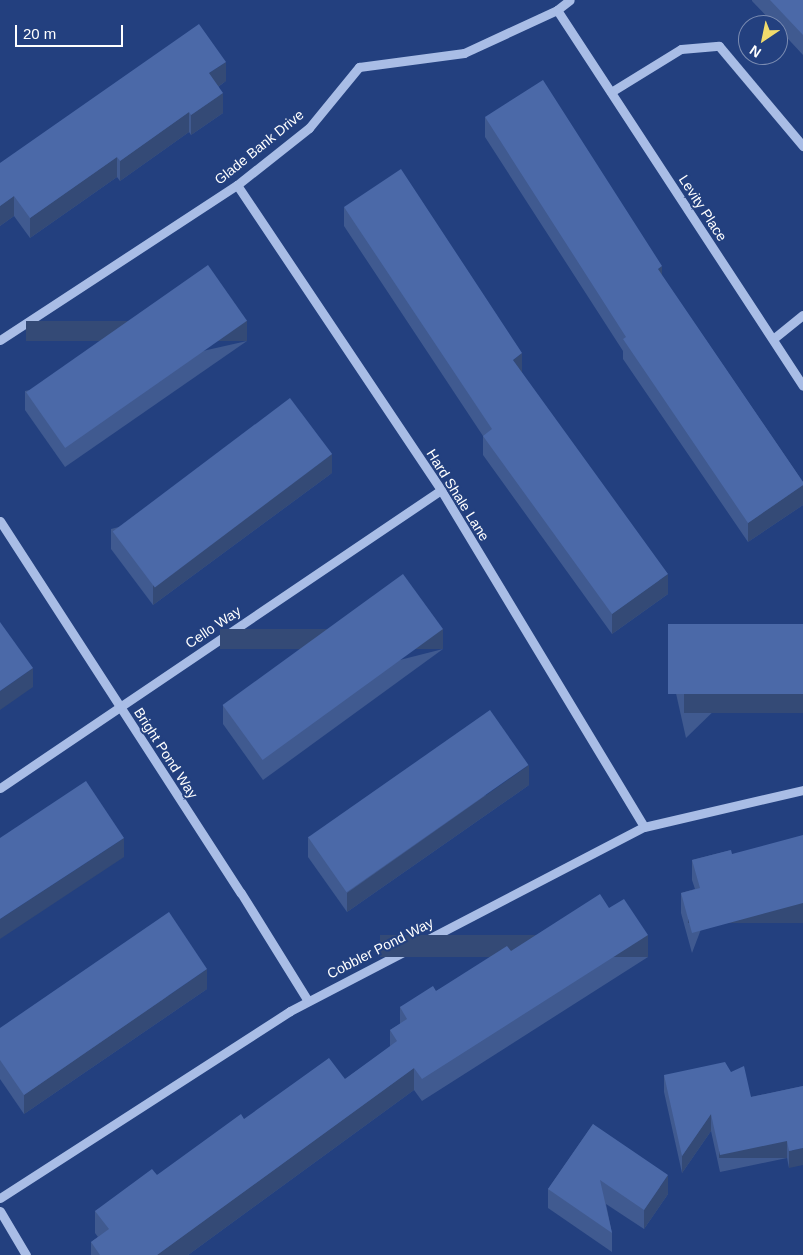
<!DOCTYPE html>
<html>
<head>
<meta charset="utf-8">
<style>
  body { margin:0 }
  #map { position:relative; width:803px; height:1255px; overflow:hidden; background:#23407f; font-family:Helvetica,sans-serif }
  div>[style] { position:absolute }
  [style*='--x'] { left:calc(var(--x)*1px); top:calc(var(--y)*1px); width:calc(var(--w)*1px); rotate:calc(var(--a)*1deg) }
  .minor>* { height:9px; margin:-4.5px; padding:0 4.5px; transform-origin:4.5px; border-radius:4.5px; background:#a9bde6 }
  .wall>* { inset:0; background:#405a90 }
  .shaded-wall>* { inset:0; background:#344a76; transform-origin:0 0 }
  .building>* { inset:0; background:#4b69a8; transform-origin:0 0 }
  span { translate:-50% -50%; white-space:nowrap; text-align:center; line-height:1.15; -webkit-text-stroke:4px #23407f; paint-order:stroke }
  .street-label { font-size:14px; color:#fff }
  .north { position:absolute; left:738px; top:15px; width:50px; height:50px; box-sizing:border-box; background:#23407f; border:1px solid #7b8cb2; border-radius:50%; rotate:214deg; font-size:14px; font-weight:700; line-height:20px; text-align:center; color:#fff }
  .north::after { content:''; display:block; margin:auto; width:18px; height:22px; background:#f1db6c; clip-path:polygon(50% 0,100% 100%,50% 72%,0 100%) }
  .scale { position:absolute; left:15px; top:25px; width:108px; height:22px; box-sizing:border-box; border:2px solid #fff; border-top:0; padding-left:6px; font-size:15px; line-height:18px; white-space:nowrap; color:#fff; -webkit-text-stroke:4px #23407f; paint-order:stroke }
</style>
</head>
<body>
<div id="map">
  <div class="minor">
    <i style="--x:557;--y:10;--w:449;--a:56.8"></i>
    <i style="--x:611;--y:92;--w:82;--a:-31.6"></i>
    <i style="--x:681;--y:49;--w:38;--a:-5"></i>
    <i style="--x:719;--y:46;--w:131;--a:50"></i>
    <i style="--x:237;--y:185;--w:367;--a:56.2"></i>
    <i style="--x:441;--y:490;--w:393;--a:58.9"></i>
    <i style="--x:773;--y:339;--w:38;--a:-39"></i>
    <i style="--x:0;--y:340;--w:283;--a:-33.2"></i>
    <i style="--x:237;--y:185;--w:92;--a:-38.4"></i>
    <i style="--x:309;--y:128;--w:79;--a:-50.7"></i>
    <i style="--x:359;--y:67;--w:106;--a:-7.6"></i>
    <i style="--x:464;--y:53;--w:102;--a:-24.8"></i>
    <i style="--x:557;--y:10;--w:16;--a:-38"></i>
    <i style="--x:0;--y:521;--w:443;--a:57.1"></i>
    <i style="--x:241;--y:893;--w:127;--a:58.2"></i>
    <i style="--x:0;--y:788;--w:532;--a:-34.05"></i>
    <i style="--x:0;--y:1198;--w:345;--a:-32.8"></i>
    <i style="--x:290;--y:1011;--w:399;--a:-27.5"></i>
    <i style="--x:644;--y:827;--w:163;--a:-13.1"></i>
    <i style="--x:0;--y:1211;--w:51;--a:59.4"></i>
  </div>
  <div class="wall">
    <i style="clip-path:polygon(752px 0,803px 0,803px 55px,778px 28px,778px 25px,775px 25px,752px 1px)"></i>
    <i style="clip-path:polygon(226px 81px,218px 87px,223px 113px,191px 135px,189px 132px,120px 181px,117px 177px,30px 238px,14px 216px,0 226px,0 163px)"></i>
    <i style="clip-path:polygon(485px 117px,662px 276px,803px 482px,803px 505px,748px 542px,623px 359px,623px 351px,485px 137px)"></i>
    <i style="clip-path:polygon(344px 207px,522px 373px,668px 594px,612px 634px,483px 455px,483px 436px,344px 226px)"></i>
    <i style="clip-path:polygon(247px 341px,65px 467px,25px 410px,25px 391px)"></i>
    <i style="clip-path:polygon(332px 473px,153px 605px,111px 549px,111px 529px)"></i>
    <i style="clip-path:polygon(803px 624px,686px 738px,671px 671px,671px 652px)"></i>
    <i style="clip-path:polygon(443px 649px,263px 780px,223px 724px,223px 705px)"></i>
    <i style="clip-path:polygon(529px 785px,347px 912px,308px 857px,308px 837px)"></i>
    <i style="clip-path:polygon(731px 850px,692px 953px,681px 913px,681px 893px,695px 889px,692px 880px,692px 860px)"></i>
    <i style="clip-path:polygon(609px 908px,648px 957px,422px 1101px,414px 1090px,188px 1255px,91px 1255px,91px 1242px,98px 1237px,95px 1233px,95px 1211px,157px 1175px,345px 1079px,390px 1047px,390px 1030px,400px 1024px,400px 1007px,436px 991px,511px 951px)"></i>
    <i style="clip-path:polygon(207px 989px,24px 1114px,0 1079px,0 1028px)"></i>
    <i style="clip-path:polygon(731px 1072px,751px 1097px,803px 1086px,789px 1168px,787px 1158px,720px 1172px,711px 1131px,682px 1173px,664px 1092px,664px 1075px)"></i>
    <i style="clip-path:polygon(593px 1124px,668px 1194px,644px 1229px,606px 1204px,612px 1233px,612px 1252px,548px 1208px,548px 1189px)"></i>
  </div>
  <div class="shaded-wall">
    <i style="clip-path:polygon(226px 62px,226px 81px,209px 93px,209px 73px)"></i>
    <i style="clip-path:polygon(223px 93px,223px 113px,191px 135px,191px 115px)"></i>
    <i style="clip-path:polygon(189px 112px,189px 132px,120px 181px,120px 161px)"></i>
    <i style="clip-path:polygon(117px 157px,117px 177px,30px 238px,30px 218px)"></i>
    <i style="clip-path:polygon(14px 196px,14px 216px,0 226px,0 206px)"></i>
    <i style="clip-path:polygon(662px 266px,662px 286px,658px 269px)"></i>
    <i style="left:247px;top:321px;width:20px;height:221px;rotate:90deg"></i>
    <i style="clip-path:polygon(522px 353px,522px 373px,513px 360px)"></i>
    <i style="clip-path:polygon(332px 454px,332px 473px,153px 605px,153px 585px)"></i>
    <i style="clip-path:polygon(803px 485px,803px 505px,748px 542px,748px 523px)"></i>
    <i style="clip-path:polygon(668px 574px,668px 594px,612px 634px,612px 614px)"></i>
    <i style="left:443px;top:629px;width:20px;height:223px;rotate:90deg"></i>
    <i style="clip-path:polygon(33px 668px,33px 687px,0 710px,0 691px)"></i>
    <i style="left:803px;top:694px;width:19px;height:119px;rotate:90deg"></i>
    <i style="clip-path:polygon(529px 765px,529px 785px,347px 912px,347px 893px)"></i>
    <i style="clip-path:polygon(124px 838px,124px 857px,0 939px,0 919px)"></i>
    <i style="left:803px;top:903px;width:20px;height:115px;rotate:90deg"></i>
    <i style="left:648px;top:935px;width:22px;height:268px;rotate:90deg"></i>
    <i style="clip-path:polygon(207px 969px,207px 989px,24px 1114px,24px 1095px)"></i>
    <i style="clip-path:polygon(414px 1068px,414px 1090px,188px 1255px,157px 1255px)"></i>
    <i style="clip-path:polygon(711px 1114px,711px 1131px,682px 1173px,682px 1156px)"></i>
    <i style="left:787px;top:1141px;width:17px;height:68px;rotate:90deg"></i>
    <i style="clip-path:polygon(803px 1148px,803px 1165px,789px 1168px,789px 1151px)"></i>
    <i style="clip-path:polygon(668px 1175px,668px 1194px,644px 1229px,644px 1210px)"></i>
  </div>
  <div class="building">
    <i style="clip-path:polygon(770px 0,803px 0,803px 35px)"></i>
    <i style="clip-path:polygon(199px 24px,226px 62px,209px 73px,223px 93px,191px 115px,189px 112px,120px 161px,117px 157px,30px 218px,14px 196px,0 206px,0 163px)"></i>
    <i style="clip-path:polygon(543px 80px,662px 266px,658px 269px,803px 482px,803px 485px,748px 523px,623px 339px,626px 337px,485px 117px)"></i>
    <i style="clip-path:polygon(401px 169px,522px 353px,513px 360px,668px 574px,612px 614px,483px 436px,492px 429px,344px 207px)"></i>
    <i style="left:208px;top:265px;width:68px;height:222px;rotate:55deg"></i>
    <i style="left:290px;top:398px;width:70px;height:222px;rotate:53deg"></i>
    <i style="left:403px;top:574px;width:68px;height:223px;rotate:54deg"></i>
    <i style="clip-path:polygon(0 622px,33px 668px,0 691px)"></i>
    <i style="left:803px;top:624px;width:70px;height:135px;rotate:90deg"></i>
    <i style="left:490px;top:710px;width:67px;height:222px;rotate:55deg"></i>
    <i style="clip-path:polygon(86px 781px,124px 838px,0 919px,0 838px)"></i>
    <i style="clip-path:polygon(803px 835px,803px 903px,692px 933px,681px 893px,700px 888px,692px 860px,731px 850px,732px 854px)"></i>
    <i style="clip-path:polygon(600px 894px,609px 908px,624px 899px,648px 935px,422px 1079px,414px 1068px,157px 1255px,100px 1255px,91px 1242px,109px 1229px,95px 1211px,152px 1169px,157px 1175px,241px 1114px,244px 1119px,329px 1058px,345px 1079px,397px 1041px,390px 1030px,407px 1019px,400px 1007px,433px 986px,436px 991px,507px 946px,511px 951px)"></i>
    <i style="clip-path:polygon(169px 912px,207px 969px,24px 1095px,0 1060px,0 1028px)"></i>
    <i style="clip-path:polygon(725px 1062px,731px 1072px,744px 1066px,751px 1097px,803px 1086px,803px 1148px,789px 1151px,787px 1141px,720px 1155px,711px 1114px,682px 1156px,664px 1075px)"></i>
    <i style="clip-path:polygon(593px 1124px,668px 1175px,644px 1210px,600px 1180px,612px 1233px,548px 1189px)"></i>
  </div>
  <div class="street-label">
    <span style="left:259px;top:147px;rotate:-39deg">Glade Bank Drive</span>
    <span style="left:703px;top:208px;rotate:57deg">Levity Place</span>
    <span style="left:458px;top:495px;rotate:58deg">Hard Shale Lane</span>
    <span style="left:213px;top:627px;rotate:-34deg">Cello Way</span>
    <span style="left:166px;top:753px;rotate:57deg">Bright Pond Way</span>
    <span style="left:380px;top:948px;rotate:-27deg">Cobbler Pond Way</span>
  </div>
  <div class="north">N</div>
  <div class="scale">20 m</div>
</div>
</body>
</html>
